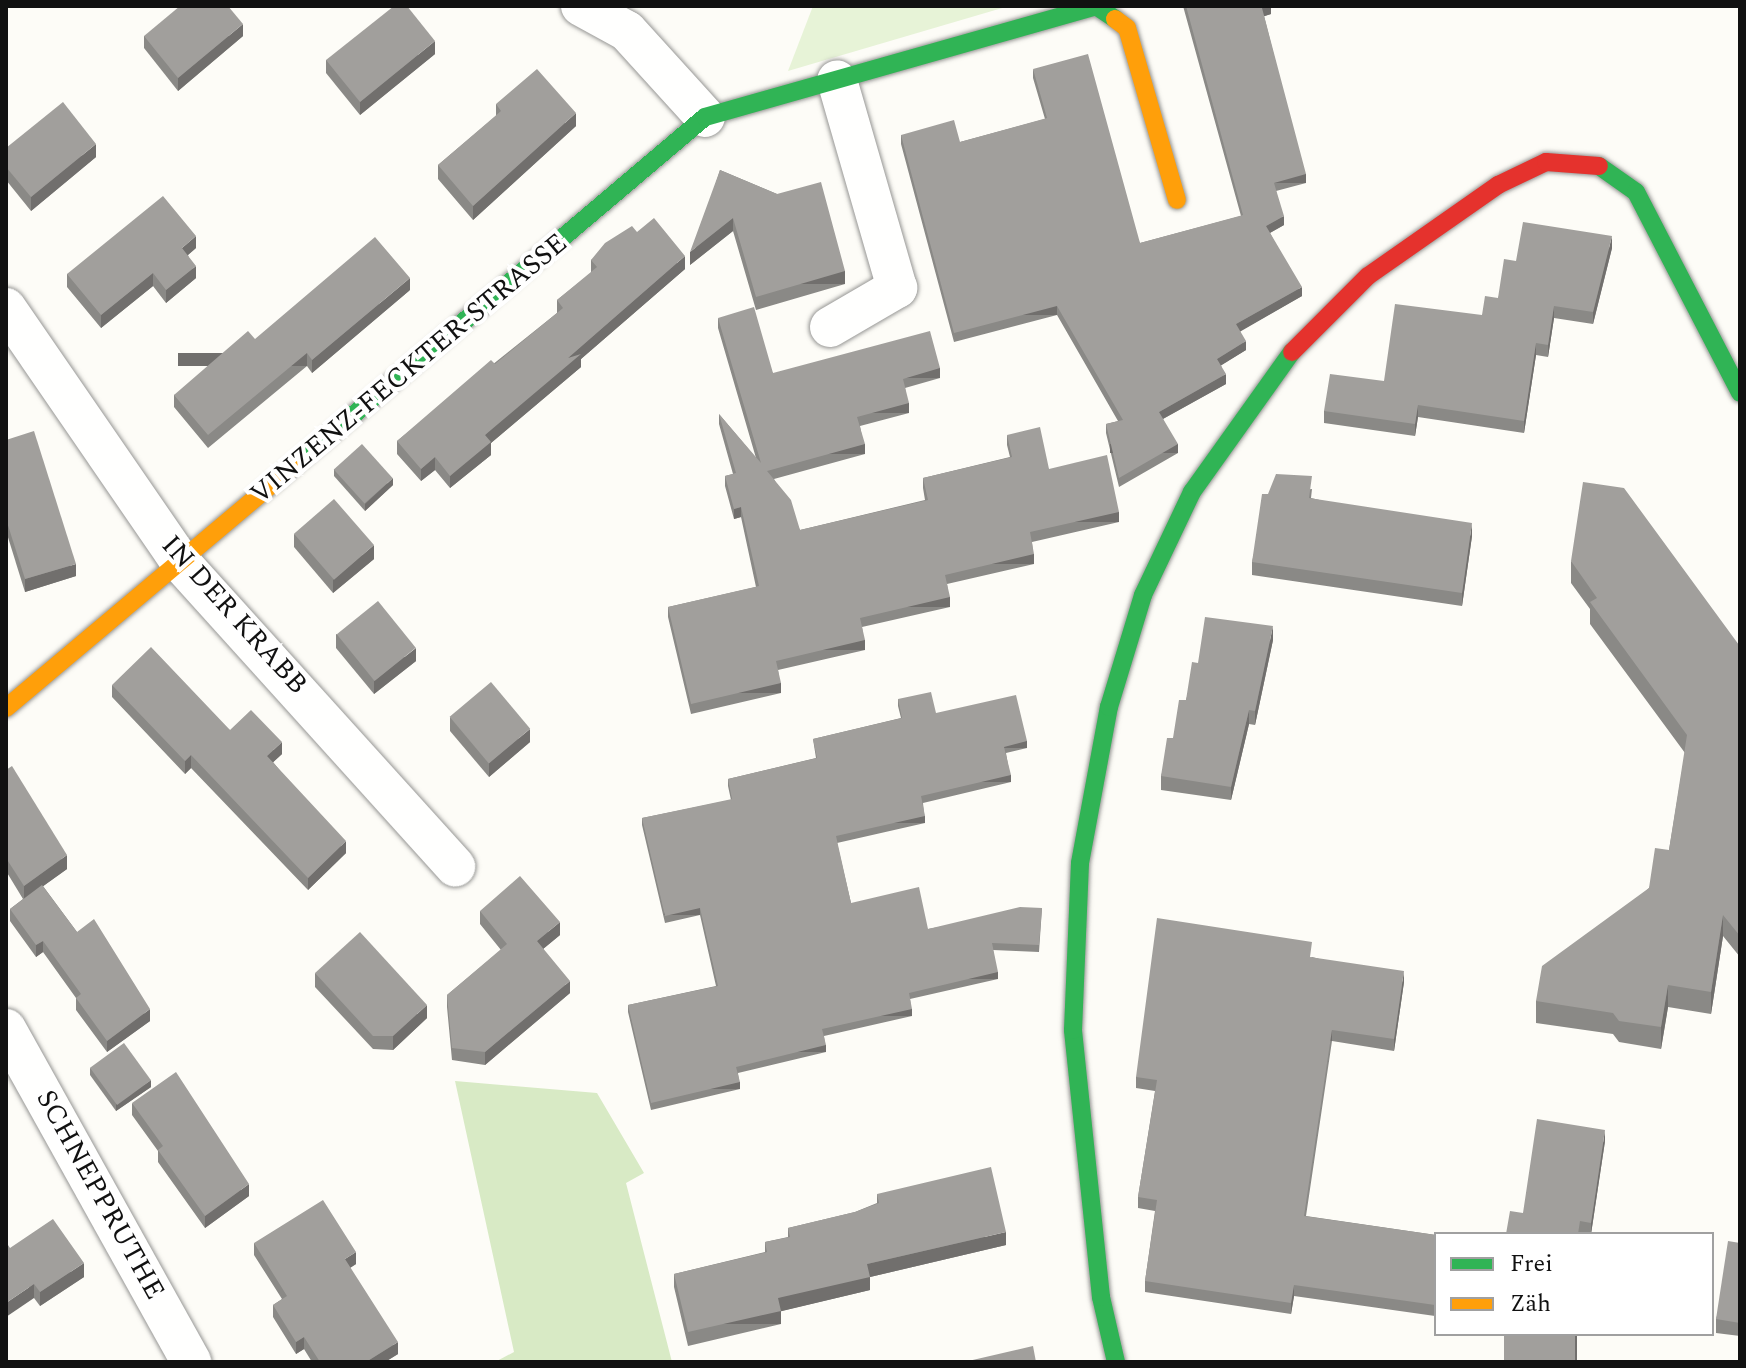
<!DOCTYPE html>
<html>
<head>
<meta charset="utf-8">
<style>
  body { margin:0 }
  #map { position:relative; width:1746px; height:1368px; overflow:hidden; background:#fdfcf7; font-family:Spectral,serif }
  div>[style] { position:absolute }
  [style*='--x'] { left:calc(var(--x)*1px); top:calc(var(--y)*1px); width:calc(var(--w)*1px); rotate:calc(var(--a)*1deg) }
  .green>* { inset:0; background:#e7f3d7 }
  .forest>* { inset:0; background:#d8eac5 }
  .roads { filter:drop-shadow(0 0 2px #979795) drop-shadow(0 0 2px #979795) }
  .street>* { height:40px; margin:-20px; padding:0 20px; transform-origin:20px; border-radius:20px; background:#fffffe }
  .fast>* { height:18px; margin:-9px; padding:0 9px; transform-origin:9px; border-radius:9px; background:#30b455 }
  .slow>* { height:18px; margin:-9px; padding:0 9px; transform-origin:9px; border-radius:9px; background:#ff9f0a }
  .jam>* { height:18px; margin:-9px; padding:0 9px; transform-origin:9px; border-radius:9px; background:#e5322d }
  .wall>* { inset:0; background:#8a8986 }
  .shaded-wall>* { inset:0; background:#716f6d; transform-origin:0 0 }
  .building>* { inset:0; background:#a19f9c; transform-origin:0 0 }
  span { translate:-50% -50%; white-space:nowrap; text-align:center; line-height:1.15; -webkit-text-stroke:8px #fff; paint-order:stroke }
  .street-label { font-size:28px; color:#111 }
  .frame { position:absolute; inset:0; border:8px solid #111; pointer-events:none }
  .legend { position:absolute; left:1434px; top:1232px; width:280px; height:104px; box-sizing:border-box; background:#fff; border:2px solid #a0a0a0; margin:0; padding:10px 14px; list-style:none; font-size:24px; color:#111 }
  .legend li { display:flex; align-items:center; gap:16px; height:40px }
  .legend b { width:40px; border:2px solid #a0a0a0 }
</style>
</head>
<body>
<div id="map">
  <div class="green">
    <i style="clip-path:polygon(813px 6px,1009px 6px,788px 71px)"></i>
  </div>
  <div class="forest">
    <i style="clip-path:polygon(455px 1081px,597px 1093px,644px 1173px,626px 1183px,672px 1362px,495px 1362px,514px 1352px)"></i>
  </div>
  <div class="roads">
    <div class="street">
      <i style="--x:581;--y:6;--w:52;--a:28.5"></i>
      <i style="--x:627;--y:31;--w:116;--a:47.8"></i>
      <i style="--x:6;--y:308;--w:309;--a:55.5"></i>
      <i style="--x:181;--y:563;--w:409;--a:47.9"></i>
      <i style="--x:830;--y:327;--w:78;--a:-30.2"></i>
      <i style="--x:897;--y:288;--w:216;--a:-106.1"></i>
      <i style="--x:6;--y:1029;--w:381;--a:60.9"></i>
    </div>
    <div class="fast">
      <i style="--x:1599;--y:166;--w:45;--a:35.1"></i>
      <i style="--x:1636;--y:192;--w:226;--a:62.6"></i>
      <i style="--x:292;--y:467;--w:541;--a:-40.28"></i>
      <i style="--x:705;--y:117;--w:406;--a:-15.8"></i>
      <i style="--x:1096;--y:6;--w:23;--a:34"></i>
      <i style="--x:1116;--y:1362;--w:67;--a:-103"></i>
      <i style="--x:1101;--y:1297;--w:268;--a:-96"></i>
      <i style="--x:1073;--y:1030;--w:167;--a:-87.6"></i>
      <i style="--x:1080;--y:863;--w:159;--a:-79.5"></i>
      <i style="--x:1109;--y:707;--w:117;--a:-73.1"></i>
      <i style="--x:1143;--y:595;--w:114;--a:-64.6"></i>
      <i style="--x:1192;--y:492;--w:172;--a:-54.5"></i>
    </div>
    <div class="slow">
      <i style="--x:1115;--y:19;--w:15;--a:37"></i>
      <i style="--x:1127;--y:28;--w:179;--a:73.8"></i>
      <i style="--x:6;--y:708;--w:374;--a:-40.1"></i>
    </div>
    <div class="jam">
      <i style="--x:1292;--y:352;--w:107;--a:-45"></i>
      <i style="--x:1368;--y:276;--w:159;--a:-35"></i>
      <i style="--x:1498;--y:185;--w:53;--a:-25.6"></i>
      <i style="--x:1546;--y:162;--w:53;--a:4.3"></i>
    </div>
  </div>
  <div class="wall">
    <i style="clip-path:polygon(1183px 6px,1271px 6px,1271px 14px,1264px 16px,1306px 183px,1276px 191px,1284px 225px,1270px 233px,1302px 296px,1240px 331px,1246px 350px,1221px 365px,1226px 384px,1163px 419px,1178px 453px,1119px 487px,1106px 433px,1106px 424px,1118px 421px,1057px 315px,954px 342px,901px 144px,901px 135px,960px 142px,1045px 119px,1033px 78px,1033px 69px,1140px 243px,1241px 216px)"></i>
    <i style="clip-path:polygon(144px 36px,243px 36px,178px 91px,144px 48px)"></i>
    <i style="clip-path:polygon(435px 54px,360px 115px,326px 73px,326px 60px)"></i>
    <i style="clip-path:polygon(496px 104px,576px 126px,473px 220px,438px 179px,438px 165px,496px 116px)"></i>
    <i style="clip-path:polygon(6px 148px,96px 157px,31px 211px,6px 180px)"></i>
    <i style="clip-path:polygon(720px 170px,777px 194px,845px 284px,756px 310px,733px 231px,690px 265px)"></i>
    <i style="clip-path:polygon(637px 232px,685px 269px,581px 359px,581px 367px,491px 443px,491px 455px,450px 488px,435px 470px,421px 481px,397px 454px,397px 441px,557px 313px,557px 300px,591px 273px,591px 260px)"></i>
    <i style="clip-path:polygon(196px 248px,188px 255px,196px 278px,166px 303px,153px 286px,101px 328px,67px 287px,67px 274px)"></i>
    <i style="clip-path:polygon(1612px 248px,1593px 324px,1554px 318px,1548px 357px,1536px 355px,1524px 433px,1418px 417px,1415px 436px,1324px 423px,1324px 411px,1384px 381px,1482px 315px,1498px 298px,1516px 261px)"></i>
    <i style="clip-path:polygon(410px 290px,312px 373px,307px 366px,208px 448px,174px 407px,174px 395px)"></i>
    <i style="clip-path:polygon(718px 318px,773px 373px,940px 378px,905px 388px,909px 413px,860px 426px,865px 454px,774px 479px,800px 530px,925px 500px,923px 488px,923px 478px,1010px 457px,1007px 445px,1007px 435px,1049px 469px,1119px 522px,1032px 542px,1034px 564px,947px 584px,950px 607px,862px 627px,865px 650px,778px 670px,781px 693px,691px 714px,668px 617px,668px 607px,756px 587px,741px 517px,734px 519px,725px 486px,725px 476px,733px 474px,719px 424px,719px 414px,756px 458px,718px 328px)"></i>
    <i style="clip-path:polygon(6px 440px,76px 576px,25px 592px,6px 531px)"></i>
    <i style="clip-path:polygon(334px 469px,393px 485px,365px 511px,334px 476px)"></i>
    <i style="clip-path:polygon(1312px 489px,1311px 498px,1472px 536px,1462px 606px,1252px 575px,1252px 562px,1268px 494px)"></i>
    <i style="clip-path:polygon(294px 534px,374px 559px,333px 593px,294px 547px)"></i>
    <i style="clip-path:polygon(1571px 561px,1739px 645px,1740px 644px,1740px 957px,1723px 936px,1711px 1014px,1668px 1007px,1661px 1049px,1619px 1042px,1613px 1034px,1536px 1023px,1536px 1001px,1649px 888px,1669px 850px,1685px 753px,1590px 624px,1590px 609px,1571px 583px)"></i>
    <i style="clip-path:polygon(336px 634px,416px 661px,374px 694px,336px 648px)"></i>
    <i style="clip-path:polygon(1273px 640px,1255px 725px,1249px 724px,1231px 800px,1161px 790px,1161px 776px,1198px 663px)"></i>
    <i style="clip-path:polygon(112px 685px,230px 730px,282px 754px,273px 762px,346px 853px,308px 890px,191px 768px,185px 774px,112px 697px)"></i>
    <i style="clip-path:polygon(898px 699px,1027px 748px,1006px 753px,1011px 782px,923px 803px,925px 823px,837px 843px,851px 903px,928px 929px,1042px 908px,1039px 952px,993px 950px,998px 979px,910px 999px,912px 1016px,824px 1036px,826px 1052px,738px 1073px,740px 1089px,651px 1110px,628px 1012px,628px 1005px,716px 986px,700px 915px,665px 923px,642px 825px,642px 818px,731px 800px,728px 786px,728px 779px,816px 758px,813px 739px,901px 718px,898px 706px)"></i>
    <i style="clip-path:polygon(450px 717px,530px 742px,489px 777px,450px 731px)"></i>
    <i style="clip-path:polygon(6px 770px,67px 869px,43px 886px,77px 932px,150px 1021px,107px 1052px,76px 1010px,76px 998px,43px 952px,36px 957px,10px 921px,10px 909px,23px 899px,6px 871px)"></i>
    <i style="clip-path:polygon(480px 911px,560px 935px,543px 949px,570px 993px,485px 1065px,452px 1060px,447px 1007px,447px 995px,501px 950px,480px 924px)"></i>
    <i style="clip-path:polygon(1312px 957px,1404px 982px,1394px 1051px,1332px 1041px,1306px 1216px,1436px 1235px,1435px 1316px,1294px 1296px,1291px 1314px,1145px 1292px,1145px 1281px,1155px 1211px,1138px 1208px,1138px 1197px,1155px 1091px,1136px 1088px,1136px 1077px)"></i>
    <i style="clip-path:polygon(315px 973px,427px 1018px,393px 1050px,373px 1049px,315px 987px)"></i>
    <i style="clip-path:polygon(90px 1068px,151px 1087px,116px 1111px,90px 1075px)"></i>
    <i style="clip-path:polygon(132px 1103px,249px 1196px,205px 1228px,158px 1162px,158px 1151px,132px 1115px)"></i>
    <i style="clip-path:polygon(1605px 1141px,1591px 1234px,1580px 1233px,1523px 1213px)"></i>
    <i style="clip-path:polygon(877px 1194px,1006px 1245px,870px 1277px,870px 1290px,781px 1311px,781px 1324px,688px 1346px,674px 1287px,674px 1274px,765px 1252px,765px 1242px,788px 1237px,788px 1228px,855px 1212px,877px 1203px)"></i>
    <i style="clip-path:polygon(254px 1243px,356px 1264px,350px 1268px,398px 1354px,385px 1362px,312px 1362px,304px 1349px,296px 1354px,273px 1317px,273px 1305px,282px 1299px,254px 1255px)"></i>
    <i style="clip-path:polygon(1740px 1243px,1740px 1336px,1716px 1333px,1716px 1319px)"></i>
    <i style="clip-path:polygon(10px 1248px,84px 1277px,40px 1306px,34px 1298px)"></i>
  </div>
  <div class="shaded-wall">
    <i style="clip-path:polygon(1268px 6px,1271px 6px,1271px 14px,1262px 17px,1262px 8px)"></i>
    <i style="clip-path:polygon(243px 24px,243px 36px,178px 91px,178px 78px)"></i>
    <i style="clip-path:polygon(435px 41px,435px 54px,360px 115px,360px 102px)"></i>
    <i style="clip-path:polygon(576px 113px,576px 126px,473px 220px,473px 206px)"></i>
    <i style="clip-path:polygon(96px 144px,96px 157px,31px 211px,31px 197px)"></i>
    <i style="left:1306px;top:174px;width:9px;height:33px;rotate:90deg"></i>
    <i style="clip-path:polygon(1284px 216px,1284px 225px,1266px 235px,1266px 226px)"></i>
    <i style="clip-path:polygon(733px 218px,733px 231px,690px 265px,690px 252px)"></i>
    <i style="clip-path:polygon(196px 236px,196px 248px,182px 260px,182px 248px)"></i>
    <i style="clip-path:polygon(1612px 236px,1612px 248px,1593px 324px,1593px 312px)"></i>
    <i style="clip-path:polygon(685px 256px,685px 269px,581px 359px,581px 367px,491px 443px,491px 455px,450px 488px,450px 476px,485px 435px,568px 358px)"></i>
    <i style="clip-path:polygon(196px 266px,196px 278px,166px 303px,166px 290px)"></i>
    <i style="left:845px;top:271px;width:13px;height:93px;rotate:90deg"></i>
    <i style="clip-path:polygon(153px 273px,153px 286px,101px 328px,101px 315px)"></i>
    <i style="clip-path:polygon(410px 278px,410px 290px,312px 373px,312px 360px)"></i>
    <i style="clip-path:polygon(1302px 287px,1302px 296px,1236px 334px,1236px 324px)"></i>
    <i style="left:1057px;top:306px;width:9px;height:106px;rotate:90deg"></i>
    <i style="clip-path:polygon(1554px 306px,1554px 318px,1548px 357px,1548px 345px)"></i>
    <i style="clip-path:polygon(1246px 341px,1246px 350px,1217px 368px,1217px 359px)"></i>
    <i style="clip-path:polygon(1536px 343px,1536px 355px,1524px 433px,1524px 421px)"></i>
    <i style="left:307px;top:353px;width:13px;height:129px;rotate:90deg"></i>
    <i style="left:940px;top:368px;width:10px;height:39px;rotate:90deg"></i>
    <i style="clip-path:polygon(1226px 374px,1226px 384px,1159px 421px,1159px 412px)"></i>
    <i style="left:909px;top:403px;width:10px;height:54px;rotate:90deg"></i>
    <i style="clip-path:polygon(1418px 405px,1418px 417px,1415px 436px,1415px 424px)"></i>
    <i style="left:865px;top:444px;width:10px;height:102px;rotate:90deg"></i>
    <i style="left:1178px;top:444px;width:9px;height:68px;rotate:90deg"></i>
    <i style="clip-path:polygon(435px 457px,435px 470px,421px 481px,421px 469px)"></i>
    <i style="clip-path:polygon(393px 478px,393px 485px,365px 511px,365px 504px)"></i>
    <i style="clip-path:polygon(741px 507px,741px 517px,734px 519px,734px 509px)"></i>
    <i style="left:1119px;top:512px;width:10px;height:91px;rotate:90deg"></i>
    <i style="clip-path:polygon(1472px 523px,1472px 536px,1462px 606px,1462px 593px)"></i>
    <i style="clip-path:polygon(374px 545px,374px 559px,333px 593px,333px 580px)"></i>
    <i style="left:1034px;top:554px;width:10px;height:91px;rotate:90deg"></i>
    <i style="clip-path:polygon(76px 564px,76px 576px,25px 592px,25px 579px)"></i>
    <i style="left:950px;top:597px;width:10px;height:92px;rotate:90deg"></i>
    <i style="clip-path:polygon(1273px 626px,1273px 640px,1255px 725px,1255px 711px)"></i>
    <i style="left:865px;top:640px;width:10px;height:91px;rotate:90deg"></i>
    <i style="clip-path:polygon(416px 648px,416px 661px,374px 694px,374px 681px)"></i>
    <i style="left:781px;top:683px;width:10px;height:92px;rotate:90deg"></i>
    <i style="clip-path:polygon(1249px 710px,1249px 724px,1231px 800px,1231px 787px)"></i>
    <i style="clip-path:polygon(530px 729px,530px 742px,489px 777px,489px 763px)"></i>
    <i style="left:1027px;top:741px;width:7px;height:24px;rotate:90deg"></i>
    <i style="clip-path:polygon(282px 742px,282px 754px,267px 768px,267px 756px)"></i>
    <i style="clip-path:polygon(191px 755px,191px 768px,185px 774px,185px 761px)"></i>
    <i style="left:1011px;top:775px;width:7px;height:92px;rotate:90deg"></i>
    <i style="left:925px;top:816px;width:7px;height:91px;rotate:90deg"></i>
    <i style="clip-path:polygon(346px 841px,346px 853px,308px 890px,308px 878px)"></i>
    <i style="clip-path:polygon(67px 855px,67px 869px,24px 900px,24px 886px)"></i>
    <i style="left:700px;top:908px;width:7px;height:36px;rotate:90deg"></i>
    <i style="clip-path:polygon(1723px 915px,1723px 936px,1711px 1014px,1711px 992px)"></i>
    <i style="clip-path:polygon(560px 922px,560px 935px,537px 954px,537px 941px)"></i>
    <i style="clip-path:polygon(43px 941px,43px 952px,36px 957px,36px 945px)"></i>
    <i style="clip-path:polygon(1404px 971px,1404px 982px,1394px 1051px,1394px 1039px)"></i>
    <i style="left:998px;top:972px;width:7px;height:91px;rotate:90deg"></i>
    <i style="clip-path:polygon(570px 981px,570px 993px,485px 1065px,485px 1052px)"></i>
    <i style="clip-path:polygon(1668px 985px,1668px 1007px,1661px 1049px,1661px 1027px)"></i>
    <i style="clip-path:polygon(427px 1005px,427px 1018px,393px 1050px,393px 1036px)"></i>
    <i style="clip-path:polygon(150px 1009px,150px 1021px,107px 1052px,107px 1041px)"></i>
    <i style="left:912px;top:1009px;width:7px;height:92px;rotate:90deg"></i>
    <i style="left:1332px;top:1030px;width:11px;height:188px;rotate:90deg"></i>
    <i style="left:826px;top:1045px;width:7px;height:93px;rotate:90deg"></i>
    <i style="clip-path:polygon(151px 1080px,151px 1087px,116px 1111px,116px 1104px)"></i>
    <i style="left:740px;top:1082px;width:7px;height:91px;rotate:90deg"></i>
    <i style="clip-path:polygon(1605px 1130px,1605px 1141px,1591px 1234px,1591px 1223px)"></i>
    <i style="clip-path:polygon(249px 1184px,249px 1196px,205px 1228px,205px 1216px)"></i>
    <i style="clip-path:polygon(1006px 1232px,1006px 1245px,870px 1277px,870px 1290px,778px 1312px,778px 1298px,867px 1264px)"></i>
    <i style="clip-path:polygon(356px 1252px,356px 1264px,345px 1271px,345px 1259px)"></i>
    <i style="clip-path:polygon(84px 1263px,84px 1277px,40px 1306px,40px 1292px)"></i>
    <i style="clip-path:polygon(34px 1284px,34px 1298px,6px 1317px,6px 1303px)"></i>
    <i style="clip-path:polygon(1294px 1285px,1294px 1296px,1291px 1314px,1291px 1303px)"></i>
    <i style="left:781px;top:1311px;width:13px;height:95px;rotate:90deg"></i>
    <i style="left:1575px;top:1334px;width:2px;height:28px"></i>
    <i style="clip-path:polygon(304px 1337px,304px 1349px,296px 1354px,296px 1342px)"></i>
    <i style="clip-path:polygon(398px 1342px,398px 1354px,385px 1362px,366px 1362px)"></i>
  </div>
  <div class="building">
    <i style="clip-path:polygon(180px 6px,228px 6px,243px 24px,178px 78px,144px 36px)"></i>
    <i style="clip-path:polygon(394px 6px,407px 6px,435px 41px,360px 102px,326px 60px)"></i>
    <i style="clip-path:polygon(1186px 6px,1268px 6px,1262px 8px,1306px 174px,1274px 183px,1284px 216px,1266px 226px,1302px 287px,1236px 324px,1246px 341px,1217px 359px,1226px 374px,1159px 412px,1178px 444px,1119px 478px,1106px 424px,1123px 420px,1057px 306px,954px 333px,901px 135px,954px 120px,960px 142px,1047px 118px,1033px 69px,1088px 54px,1140px 243px,1243px 215px)"></i>
    <i style="clip-path:polygon(537px 69px,576px 113px,473px 206px,438px 165px,501px 111px,496px 104px)"></i>
    <i style="clip-path:polygon(63px 102px,96px 144px,31px 197px,6px 167px,6px 148px)"></i>
    <i style="clip-path:polygon(720px 170px,777px 194px,821px 182px,845px 271px,756px 297px,733px 218px,690px 252px)"></i>
    <i style="clip-path:polygon(163px 196px,196px 236px,182px 248px,196px 266px,166px 290px,153px 273px,101px 315px,67px 274px)"></i>
    <i style="clip-path:polygon(654px 218px,685px 256px,568px 358px,581px 354px,485px 435px,491px 442px,450px 476px,435px 457px,421px 469px,397px 441px,491px 360px,495px 364px,563px 308px,557px 300px,597px 267px,591px 260px,605px 243px,632px 226px,637px 232px)"></i>
    <i style="clip-path:polygon(1523px 222px,1612px 236px,1593px 312px,1554px 306px,1548px 345px,1536px 343px,1524px 421px,1418px 405px,1415px 424px,1324px 411px,1330px 374px,1384px 381px,1395px 304px,1482px 315px,1485px 296px,1498px 298px,1504px 259px,1516px 261px)"></i>
    <i style="clip-path:polygon(375px 237px,410px 278px,312px 360px,307px 353px,208px 435px,174px 395px,248px 331px,255px 339px)"></i>
    <i style="clip-path:polygon(754px 307px,773px 373px,930px 331px,940px 368px,903px 379px,909px 403px,857px 417px,865px 444px,767px 471px,791px 500px,800px 530px,928px 500px,923px 478px,1012px 457px,1007px 435px,1040px 427px,1049px 469px,1107px 455px,1119px 512px,1030px 532px,1034px 554px,945px 575px,950px 597px,860px 618px,865px 640px,776px 661px,781px 683px,691px 704px,668px 607px,759px 586px,741px 507px,734px 509px,725px 476px,736px 473px,719px 414px,761px 463px,718px 318px)"></i>
    <i style="clip-path:polygon(34px 431px,76px 564px,25px 579px,6px 519px,6px 440px)"></i>
    <i style="left:362px;top:444px;width:46px;height:38px;rotate:48deg"></i>
    <i style="clip-path:polygon(1276px 474px,1312px 476px,1309px 498px,1472px 523px,1462px 593px,1252px 562px,1262px 494px,1268px 494px)"></i>
    <i style="clip-path:polygon(1583px 482px,1624px 488px,1739px 645px,1740px 644px,1740px 936px,1723px 915px,1711px 992px,1668px 985px,1661px 1027px,1619px 1021px,1613px 1013px,1536px 1001px,1542px 966px,1649px 888px,1655px 848px,1669px 850px,1687px 735px,1590px 602px,1597px 598px,1571px 561px)"></i>
    <i style="left:334px;top:499px;width:61px;height:53px;rotate:49deg"></i>
    <i style="left:378px;top:601px;width:60px;height:53px;rotate:51deg"></i>
    <i style="clip-path:polygon(1205px 617px,1273px 626px,1255px 711px,1249px 710px,1231px 787px,1161px 776px,1167px 738px,1173px 738px,1179px 700px,1186px 700px,1192px 662px,1198px 663px)"></i>
    <i style="clip-path:polygon(151px 647px,230px 730px,251px 710px,282px 742px,267px 756px,346px 841px,308px 878px,191px 755px,185px 761px,112px 685px)"></i>
    <i style="left:491px;top:682px;width:61px;height:54px;rotate:50deg"></i>
    <i style="clip-path:polygon(931px 692px,936px 713px,1016px 695px,1027px 741px,1004px 747px,1011px 775px,921px 796px,925px 816px,836px 836px,851px 903px,919px 887px,928px 929px,1020px 907px,1042px 908px,1039px 945px,992px 943px,998px 972px,909px 993px,912px 1009px,822px 1029px,826px 1045px,736px 1067px,740px 1082px,651px 1103px,628px 1005px,718px 986px,700px 908px,665px 916px,642px 818px,732px 799px,728px 779px,817px 758px,813px 739px,902px 718px,898px 699px)"></i>
    <i style="clip-path:polygon(12px 766px,67px 855px,24px 886px,6px 858px,6px 770px)"></i>
    <i style="clip-path:polygon(520px 876px,560px 922px,537px 941px,570px 981px,485px 1052px,452px 1048px,447px 995px,507px 944px,480px 911px)"></i>
    <i style="clip-path:polygon(42px 885px,77px 932px,94px 919px,150px 1009px,107px 1041px,76px 998px,81px 994px,43px 941px,36px 945px,10px 909px)"></i>
    <i style="clip-path:polygon(1157px 918px,1312px 942px,1310px 957px,1404px 971px,1394px 1039px,1332px 1030px,1304px 1216px,1436px 1235px,1436px 1297px,1435px 1305px,1294px 1285px,1291px 1303px,1145px 1281px,1157px 1200px,1138px 1197px,1157px 1080px,1136px 1077px)"></i>
    <i style="clip-path:polygon(360px 932px,427px 1005px,393px 1036px,373px 1036px,315px 973px)"></i>
    <i style="left:124px;top:1043px;width:46px;height:42px;rotate:54deg"></i>
    <i style="clip-path:polygon(176px 1072px,249px 1184px,205px 1216px,158px 1150px,163px 1146px,132px 1103px)"></i>
    <i style="clip-path:polygon(1537px 1119px,1605px 1130px,1591px 1223px,1580px 1221px,1578px 1234px,1506px 1234px,1510px 1211px,1523px 1213px)"></i>
    <i style="clip-path:polygon(991px 1167px,1006px 1232px,867px 1264px,870px 1277px,778px 1298px,781px 1311px,688px 1332px,674px 1274px,767px 1252px,765px 1242px,790px 1237px,788px 1228px,855px 1212px,879px 1203px,877px 1194px)"></i>
    <i style="clip-path:polygon(323px 1200px,356px 1252px,345px 1259px,398px 1342px,366px 1362px,320px 1362px,304px 1337px,296px 1342px,273px 1305px,287px 1296px,254px 1243px)"></i>
    <i style="clip-path:polygon(53px 1219px,84px 1263px,40px 1292px,34px 1284px,6px 1303px,6px 1242px,10px 1248px)"></i>
    <i style="clip-path:polygon(1728px 1241px,1740px 1243px,1740px 1323px,1716px 1319px)"></i>
    <i style="left:1504px;top:1334px;width:71px;height:28px"></i>
    <i style="clip-path:polygon(1033px 1346px,1036px 1362px,964px 1362px)"></i>
  </div>
  <div class="street-label">
    <span style="left:409px;top:369px;rotate:-40deg">VINZENZ-FECKTER-STRASSE</span>
    <span style="left:234px;top:615px;rotate:48deg">IN DER KRABB</span>
    <span style="left:100px;top:1195px;rotate:61deg">SCHNEPPRUTHE</span>
  </div>
  <div class="frame"></div>
  <ul class="legend">
  <li><b style="height:10px;background:#30b455"></b>Frei</li>
  <li><b style="height:10px;background:#ff9f0a"></b>Zäh</li>
  </ul>
</div>
</body>
</html>
